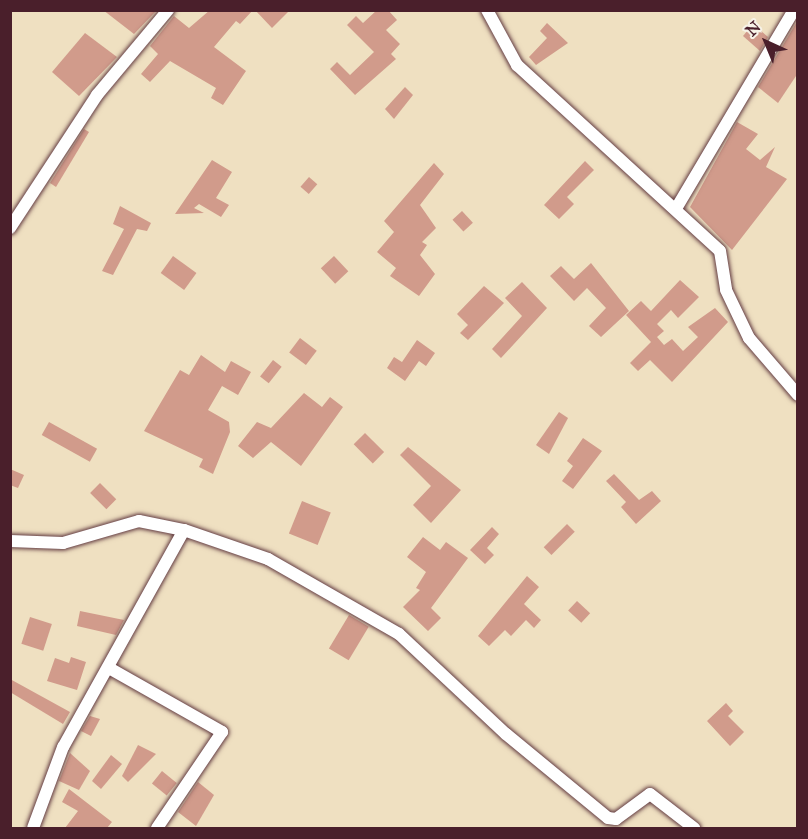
<!DOCTYPE html>
<html>
<head>
<meta charset="utf-8">
<style>
  body { margin:0 }
  #map { position:relative; width:808px; height:839px; overflow:hidden; background:#efe0c1; font-family:"IM FELL Great Primer",serif }
  div>[style] { position:absolute }
  [style*='--x'] { left:calc(var(--x)*1px); top:calc(var(--y)*1px); width:calc(var(--w)*1px); rotate:calc(var(--a)*1deg) }
  .building>* { inset:0; background:#d19b8b; transform-origin:0 0 }
  .roads { filter:drop-shadow(0 0 2px #633c42) drop-shadow(0 0 2px #633c42) }
  .minor>* { height:12px; margin:-6px; padding:0 6px; transform-origin:6px; border-radius:6px; background:#fff }
  span { translate:-50% -50%; white-space:nowrap; text-align:center; line-height:1.15; -webkit-text-stroke:4.5px #f7f3e8; paint-order:stroke }
  .frame { position:absolute; inset:0; border:12px solid #4a1f2b; pointer-events:none }
  .north { position:absolute; left:736px; top:12px; width:60px; height:60px; -webkit-text-stroke:4px #f7f3e8; paint-order:stroke; rotate:316deg; font-size:16px; font-weight:700; line-height:24px; text-align:center; color:#4a1f2b }
  .north::after { content:''; display:block; margin:auto; width:21px; height:27px; background:#4a1f2b; clip-path:polygon(50% 0,100% 100%,50% 72%,0 100%) }
</style>
</head>
<body>
<div id="map">
  <div class="building">
    <i style="clip-path:polygon(103px 10px,157px 10px,134px 34px)"></i>
    <i style="clip-path:polygon(210px 10px,253px 10px,240px 24px,236px 21px,214px 47px,246px 71px,223px 105px,211px 98px,216px 88px,170px 61px,150px 82px,141px 74px,158px 54px,150px 46px,174px 16px,189px 28px)"></i>
    <i style="clip-path:polygon(255px 10px,290px 10px,272px 28px)"></i>
    <i style="clip-path:polygon(377px 10px,388px 10px,397px 20px,386px 30px,400px 44px,391px 54px,396px 59px,355px 95px,330px 69px,337px 62px,350px 75px,374px 52px,347px 25px,356px 16px,363px 23px)"></i>
    <i style="clip-path:polygon(798px 20px,798px 73px,778px 103px,758px 87px)"></i>
    <i style="clip-path:polygon(547px 23px,568px 43px,536px 65px,529px 57px,547px 38px,540px 31px)"></i>
    <i style="clip-path:polygon(753px 24px,768px 37px,760px 51px,743px 36px)"></i>
    <i style="clip-path:polygon(85px 33px,117px 57px,79px 96px,52px 72px)"></i>
    <i style="clip-path:polygon(405px 87px,413px 95px,394px 119px,385px 109px)"></i>
    <i style="clip-path:polygon(737px 122px,758px 134px,746px 149px,760px 160px,775px 147px,766px 167px,787px 179px,732px 250px,690px 207px)"></i>
    <i style="clip-path:polygon(84px 129px,89px 132px,56px 187px,50px 183px)"></i>
    <i style="clip-path:polygon(212px 160px,232px 172px,216px 198px,229px 205px,221px 217px,199px 204px,194px 208px,204px 213px,175px 214px)"></i>
    <i style="clip-path:polygon(585px 161px,594px 170px,567px 197px,574px 204px,559px 219px,544px 205px)"></i>
    <i style="clip-path:polygon(434px 163px,444px 174px,420px 205px,436px 228px,422px 242px,427px 245px,420px 255px,435px 274px,419px 296px,390px 276px,396px 268px,377px 252px,394px 232px,384px 221px)"></i>
    <i style="left:309px;top:177px;width:11px;height:13px;rotate:41deg"></i>
    <i style="clip-path:polygon(120px 206px,151px 223px,147px 231px,137px 229px,113px 275px,102px 271px,124px 229px,113px 224px)"></i>
    <i style="left:462px;top:211px;width:16px;height:13px;rotate:47deg"></i>
    <i style="left:173px;top:256px;width:29px;height:21px;rotate:36deg"></i>
    <i style="left:334px;top:256px;width:21px;height:18px;rotate:47deg"></i>
    <i style="clip-path:polygon(591px 263px,629px 311px,601px 337px,589px 326px,606px 308px,587px 288px,574px 301px,550px 276px,561px 266px,574px 279px)"></i>
    <i style="clip-path:polygon(680px 280px,699px 297px,678px 318px,671px 310px,657px 324px,664px 331px,657px 337px,664px 345px,672px 339px,683px 351px,698px 337px,688px 327px,715px 308px,728px 322px,672px 382px,650px 360px,638px 371px,630px 363px,651px 342px,626px 315px,641px 301px,651px 311px)"></i>
    <i style="clip-path:polygon(522px 282px,547px 308px,501px 358px,492px 349px,522px 316px,505px 298px)"></i>
    <i style="clip-path:polygon(484px 286px,504px 303px,468px 340px,460px 333px,468px 325px,457px 314px)"></i>
    <i style="left:300px;top:338px;width:21px;height:18px;rotate:37deg"></i>
    <i style="clip-path:polygon(417px 340px,435px 353px,426px 366px,419px 361px,405px 381px,387px 368px,394px 357px,402px 362px)"></i>
    <i style="clip-path:polygon(201px 355px,225px 372px,231px 361px,251px 372px,238px 395px,222px 386px,208px 410px,229px 422px,230px 432px,213px 474px,199px 467px,203px 459px,144px 431px,180px 370px,189px 375px)"></i>
    <i style="left:273px;top:360px;width:11px;height:21px;rotate:38deg"></i>
    <i style="clip-path:polygon(304px 393px,322px 407px,330px 397px,343px 407px,301px 466px,271px 442px,253px 458px,238px 446px,257px 422px,271px 428px)"></i>
    <i style="clip-path:polygon(559px 412px,568px 418px,549px 454px,536px 445px)"></i>
    <i style="left:49px;top:422px;width:55px;height:15px;rotate:29deg"></i>
    <i style="left:365px;top:433px;width:27px;height:16px;rotate:45deg"></i>
    <i style="clip-path:polygon(583px 438px,602px 451px,573px 489px,562px 481px,573px 466px,567px 461px)"></i>
    <i style="clip-path:polygon(408px 447px,461px 490px,431px 523px,413px 505px,431px 486px,400px 455px)"></i>
    <i style="clip-path:polygon(10px 469px,24px 475px,18px 488px,10px 485px)"></i>
    <i style="clip-path:polygon(614px 474px,639px 500px,652px 491px,661px 501px,636px 524px,621px 507px,626px 502px,606px 481px)"></i>
    <i style="left:100px;top:483px;width:23px;height:14px;rotate:45deg"></i>
    <i style="left:302px;top:501px;width:31px;height:35px;rotate:22deg"></i>
    <i style="left:567px;top:524px;width:11px;height:33px;rotate:45deg"></i>
    <i style="clip-path:polygon(492px 527px,499px 534px,487px 548px,494px 555px,485px 564px,470px 550px)"></i>
    <i style="clip-path:polygon(423px 537px,440px 550px,446px 542px,468px 558px,431px 608px,441px 618px,428px 631px,403px 607px,420px 590px,416px 588px,426px 572px,407px 557px)"></i>
    <i style="clip-path:polygon(527px 576px,539px 587px,524px 604px,541px 620px,534px 628px,526px 620px,511px 636px,505px 630px,489px 646px,478px 636px)"></i>
    <i style="left:577px;top:601px;width:18px;height:13px;rotate:43deg"></i>
    <i style="clip-path:polygon(80px 611px,124px 620px,116px 635px,77px 626px)"></i>
    <i style="left:349px;top:615px;width:23px;height:39px;rotate:31deg"></i>
    <i style="left:30px;top:617px;width:23px;height:28px;rotate:18deg"></i>
    <i style="clip-path:polygon(71px 657px,86px 662px,77px 690px,47px 681px,55px 658px,69px 663px)"></i>
    <i style="clip-path:polygon(10px 679px,70px 712px,63px 724px,10px 692px)"></i>
    <i style="clip-path:polygon(726px 703px,733px 711px,728px 716px,744px 732px,730px 746px,707px 721px)"></i>
    <i style="clip-path:polygon(90px 716px,100px 719px,91px 736px,81px 731px)"></i>
    <i style="clip-path:polygon(138px 745px,156px 754px,128px 782px,122px 776px)"></i>
    <i style="clip-path:polygon(70px 753px,90px 771px,79px 790px,59px 781px)"></i>
    <i style="clip-path:polygon(111px 755px,122px 764px,101px 789px,92px 781px)"></i>
    <i style="left:162px;top:771px;width:19px;height:16px;rotate:39deg"></i>
    <i style="clip-path:polygon(198px 782px,214px 795px,196px 826px,178px 812px)"></i>
    <i style="clip-path:polygon(69px 789px,112px 822px,107px 828px,65px 828px,78px 811px,62px 802px)"></i>
  </div>
  <div class="roads">
    <div class="minor">
      <i style="--x:487;--y:10;--w:63;--a:61.4"></i>
      <i style="--x:517;--y:65;--w:275;--a:42.5"></i>
      <i style="--x:720;--y:251;--w:39;--a:81"></i>
      <i style="--x:726;--y:290;--w:53;--a:64.4"></i>
      <i style="--x:749;--y:338;--w:75;--a:49.3"></i>
      <i style="--x:677;--y:207;--w:229;--a:-59.3"></i>
      <i style="--x:10;--y:228;--w:159;--a:-56.8"></i>
      <i style="--x:97;--y:95;--w:111;--a:-50.1"></i>
      <i style="--x:184;--y:530;--w:89;--a:19"></i>
      <i style="--x:268;--y:559;--w:151;--a:29.8"></i>
      <i style="--x:399;--y:634;--w:146;--a:43.1"></i>
      <i style="--x:506;--y:734;--w:132;--a:39.5"></i>
      <i style="--x:608;--y:818;--w:8;--a:7"></i>
      <i style="--x:616;--y:819;--w:42;--a:-36.3"></i>
      <i style="--x:650;--y:794;--w:56;--a:37.7"></i>
      <i style="--x:10;--y:541;--w:53;--a:2.2"></i>
      <i style="--x:63;--y:543;--w:79;--a:-16.1"></i>
      <i style="--x:139;--y:521;--w:46;--a:11.3"></i>
      <i style="--x:184;--y:530;--w:248;--a:119.1"></i>
      <i style="--x:63;--y:747;--w:86;--a:110.3"></i>
      <i style="--x:109;--y:668;--w:130;--a:29.5"></i>
      <i style="--x:222;--y:732;--w:116;--a:124.1"></i>
    </div>
  </div>
  <div class="frame"></div>
  <div class="north">N</div>
</div>
</body>
</html>
